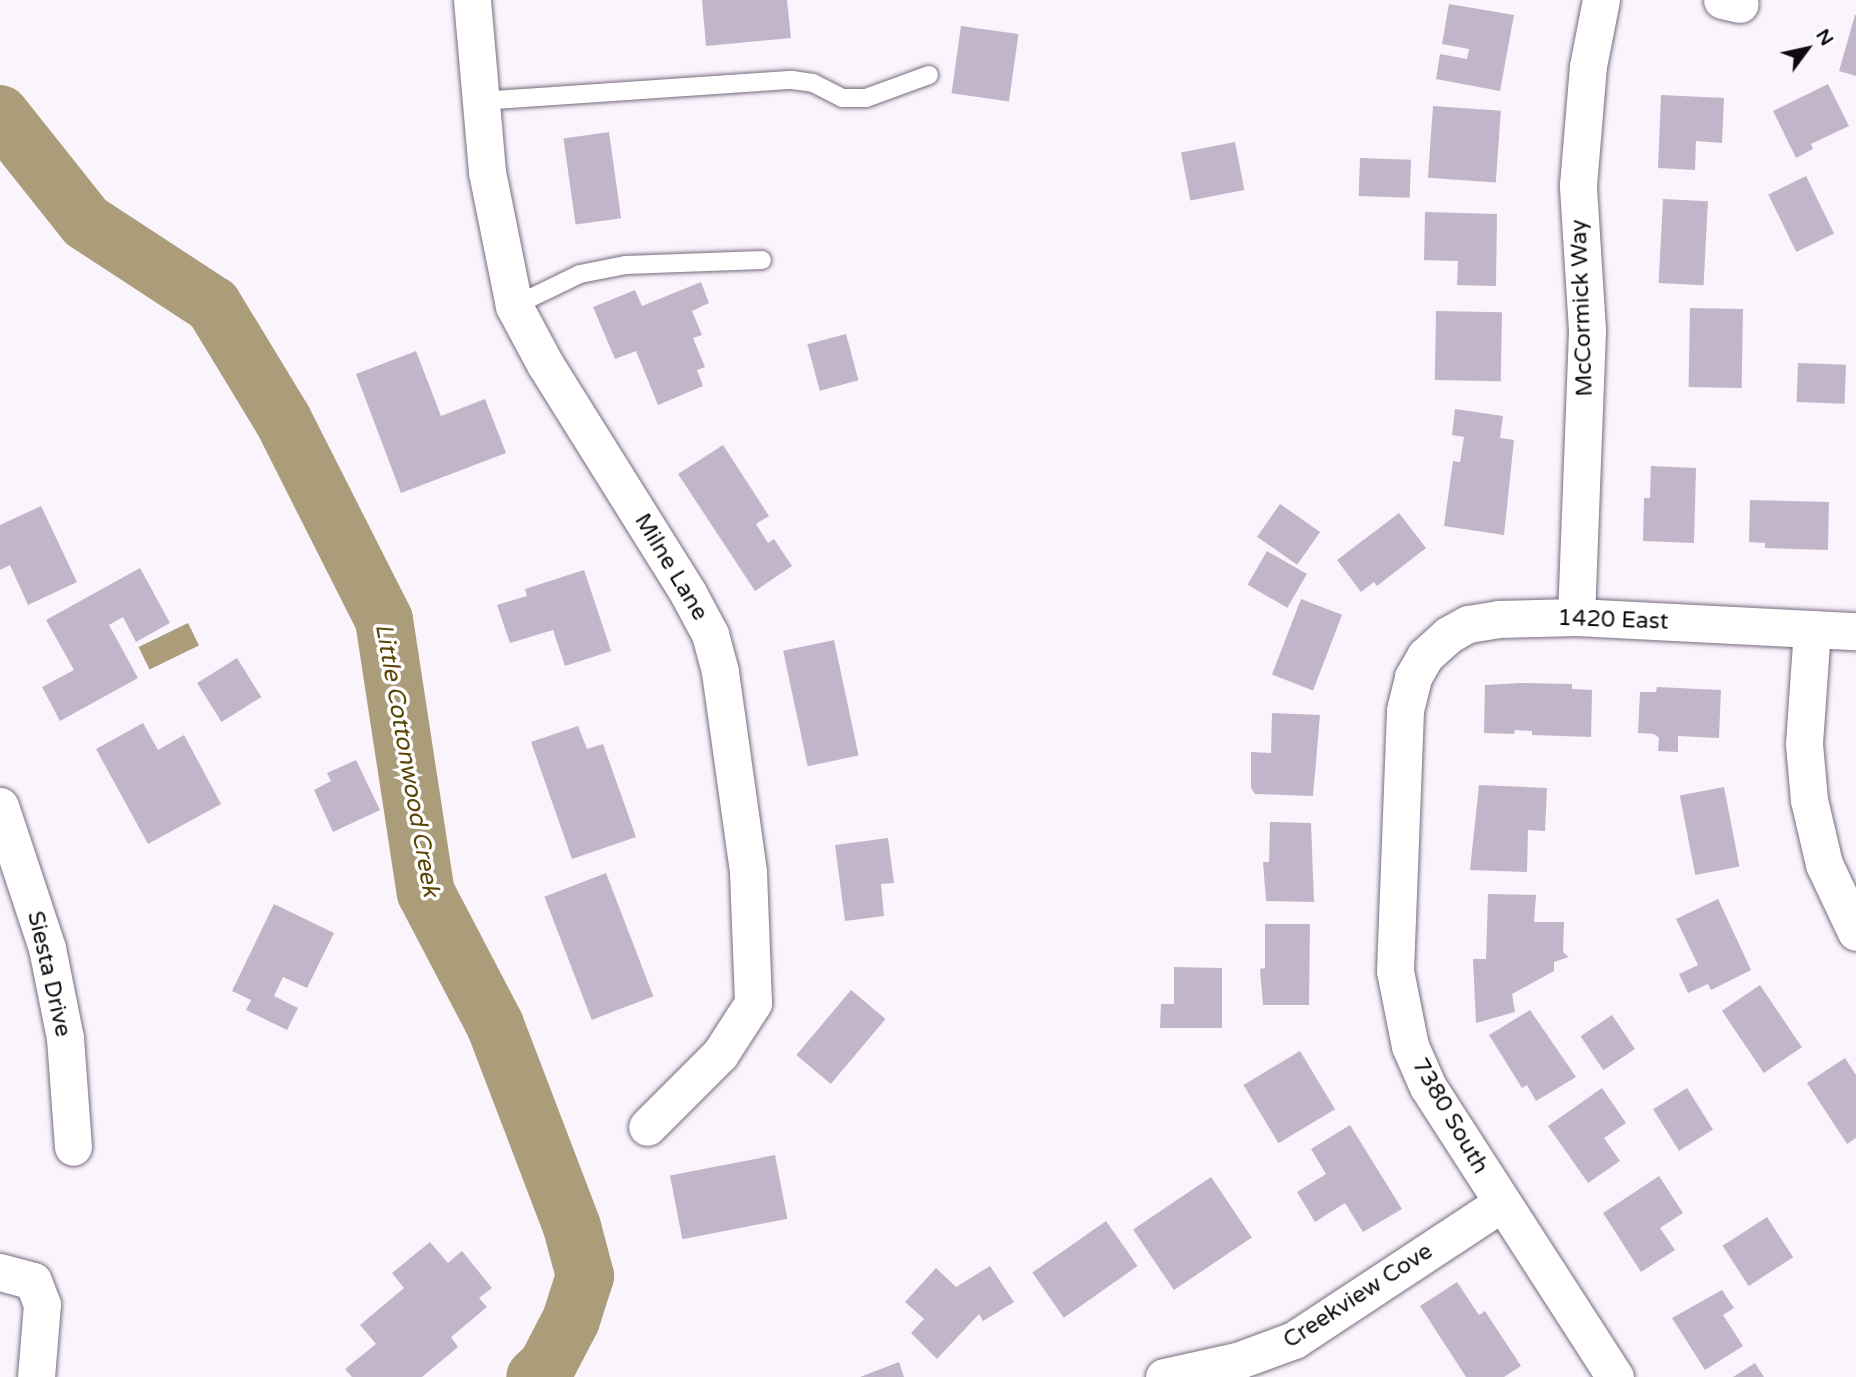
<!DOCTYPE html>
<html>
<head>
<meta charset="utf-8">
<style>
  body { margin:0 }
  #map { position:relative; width:1856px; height:1377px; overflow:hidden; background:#faf4fd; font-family:"Varela Round",sans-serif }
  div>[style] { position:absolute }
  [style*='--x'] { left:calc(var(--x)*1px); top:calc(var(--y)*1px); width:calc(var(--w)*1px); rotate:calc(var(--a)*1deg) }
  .water>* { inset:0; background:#ab9c7a; transform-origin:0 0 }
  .river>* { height:58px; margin:-29px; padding:0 29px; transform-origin:29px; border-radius:29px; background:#ab9c7a }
  .building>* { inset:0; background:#c3b5c9; transform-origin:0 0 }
  .roads { filter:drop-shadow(0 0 2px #786b7e) drop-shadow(0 0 2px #786b7e) }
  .lane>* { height:18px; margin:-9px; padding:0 9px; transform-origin:9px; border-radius:9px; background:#fff }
  .street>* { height:37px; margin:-18.5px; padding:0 18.5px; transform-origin:18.5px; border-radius:18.5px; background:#fff }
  span { translate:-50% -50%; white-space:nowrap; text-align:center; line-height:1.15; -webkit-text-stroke:7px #fff; paint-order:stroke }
  .street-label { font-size:23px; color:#100b12 }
  .water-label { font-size:24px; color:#5d4507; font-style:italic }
  .north { position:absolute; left:1772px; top:14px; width:70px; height:70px; -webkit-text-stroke:5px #fff; paint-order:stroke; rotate:57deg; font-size:19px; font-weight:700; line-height:28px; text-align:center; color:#100b12 }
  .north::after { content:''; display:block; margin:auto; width:24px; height:32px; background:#100b12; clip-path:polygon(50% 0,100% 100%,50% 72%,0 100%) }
</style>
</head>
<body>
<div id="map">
  <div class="water">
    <i style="left:188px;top:623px;width:25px;height:55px;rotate:64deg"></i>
  </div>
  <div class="river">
    <i style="--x:0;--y:114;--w:138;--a:51.5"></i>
    <i style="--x:86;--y:222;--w:152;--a:33.2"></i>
    <i style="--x:213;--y:305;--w:135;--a:58.7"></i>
    <i style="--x:283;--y:420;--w:224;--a:63.2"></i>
    <i style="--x:384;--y:620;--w:276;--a:81.3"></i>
    <i style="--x:426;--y:893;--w:149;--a:62.4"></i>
    <i style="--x:495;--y:1025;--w:216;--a:69.1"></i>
    <i style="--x:572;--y:1227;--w:51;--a:75.1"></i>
    <i style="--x:585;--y:1276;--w:46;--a:107.7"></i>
    <i style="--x:571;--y:1320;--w:52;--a:117.6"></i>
    <i style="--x:547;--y:1366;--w:16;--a:137"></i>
  </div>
  <div class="building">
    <i style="clip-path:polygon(702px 0,787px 0,791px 38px,706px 46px)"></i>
    <i style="clip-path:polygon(1449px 4px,1514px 15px,1500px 91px,1436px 79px,1440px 54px,1467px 59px,1469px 49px,1442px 44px)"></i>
    <i style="clip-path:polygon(1855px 15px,1856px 15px,1856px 76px,1839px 71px)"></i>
    <i style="left:961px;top:26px;width:58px;height:68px;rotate:8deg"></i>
    <i style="clip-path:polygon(1828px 84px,1849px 126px,1811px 144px,1813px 149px,1796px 158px,1773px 111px)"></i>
    <i style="clip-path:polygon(1661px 95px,1724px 98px,1722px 143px,1696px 141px,1695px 170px,1658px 168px)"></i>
    <i style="left:1433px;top:106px;width:68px;height:72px;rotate:4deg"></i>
    <i style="left:609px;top:132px;width:87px;height:46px;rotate:82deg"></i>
    <i style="left:1235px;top:142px;width:49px;height:55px;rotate:79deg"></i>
    <i style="left:1360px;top:158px;width:51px;height:38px;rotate:2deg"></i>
    <i style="left:1806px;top:176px;width:64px;height:42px;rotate:64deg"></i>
    <i style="left:1663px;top:199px;width:45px;height:84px;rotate:3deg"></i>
    <i style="clip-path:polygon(1425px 212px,1497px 214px,1496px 286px,1457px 285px,1458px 261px,1424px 260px)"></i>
    <i style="clip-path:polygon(701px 282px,709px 303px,692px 311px,702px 335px,693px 338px,705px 367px,697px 370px,703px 386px,658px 405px,636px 351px,615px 359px,593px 307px,635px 290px,642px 306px)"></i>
    <i style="left:1690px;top:308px;width:53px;height:79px;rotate:1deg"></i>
    <i style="left:1436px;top:311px;width:66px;height:69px;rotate:1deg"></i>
    <i style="left:846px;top:334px;width:48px;height:40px;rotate:75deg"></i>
    <i style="clip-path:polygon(416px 351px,441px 416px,485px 399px,506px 453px,401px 493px,356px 374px)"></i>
    <i style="left:1798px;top:363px;width:48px;height:39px;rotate:2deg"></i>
    <i style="clip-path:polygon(1455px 409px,1503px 416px,1500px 438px,1514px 440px,1504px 535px,1444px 526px,1453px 461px,1460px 462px,1464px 437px,1452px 435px)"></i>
    <i style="clip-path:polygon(723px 445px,769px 516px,756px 524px,768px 543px,774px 539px,792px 566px,755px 591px,678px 474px)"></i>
    <i style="clip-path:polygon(1651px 466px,1696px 468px,1694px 543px,1643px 541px,1644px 498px,1650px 498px)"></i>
    <i style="clip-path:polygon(1750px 500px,1829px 502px,1828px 550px,1765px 548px,1765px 543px,1749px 542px)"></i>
    <i style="left:1280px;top:504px;width:49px;height:40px;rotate:35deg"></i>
    <i style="clip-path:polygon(41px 506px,77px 582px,28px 605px,10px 565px,0 570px,0 525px)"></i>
    <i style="clip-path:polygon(1399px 513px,1426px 548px,1377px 586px,1374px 582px,1361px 592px,1337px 560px)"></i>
    <i style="left:1267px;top:551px;width:46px;height:39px;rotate:30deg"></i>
    <i style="clip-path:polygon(140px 568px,170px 623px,136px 642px,123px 617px,109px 625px,138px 678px,60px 721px,42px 687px,74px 670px,46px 620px)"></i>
    <i style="clip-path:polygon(584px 570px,611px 651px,565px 666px,553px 630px,510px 643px,497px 605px,527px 596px,525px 589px)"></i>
    <i style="left:1301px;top:599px;width:44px;height:81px;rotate:21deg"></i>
    <i style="left:834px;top:640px;width:118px;height:52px;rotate:78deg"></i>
    <i style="left:237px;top:658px;width:46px;height:47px;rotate:58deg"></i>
    <i style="clip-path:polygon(1521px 683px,1572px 684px,1572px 689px,1592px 690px,1591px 737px,1532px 735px,1532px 731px,1515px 730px,1514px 734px,1484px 733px,1485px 685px)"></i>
    <i style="clip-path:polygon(1657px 687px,1721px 690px,1719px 738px,1678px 736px,1678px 752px,1658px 751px,1659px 738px,1654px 734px,1638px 733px,1640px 692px,1656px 692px)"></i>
    <i style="clip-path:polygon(1272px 713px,1320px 715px,1313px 796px,1255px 794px,1251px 788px,1251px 752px,1271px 753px)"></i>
    <i style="clip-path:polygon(143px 723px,158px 750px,184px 735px,221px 804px,148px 844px,96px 749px)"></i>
    <i style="clip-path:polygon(578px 726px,587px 749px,603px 744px,636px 837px,572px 859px,531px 742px)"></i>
    <i style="clip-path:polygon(356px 760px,380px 810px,333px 832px,314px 790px,331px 781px,327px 773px)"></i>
    <i style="clip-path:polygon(1479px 785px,1547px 788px,1545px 831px,1528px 830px,1527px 872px,1470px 870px)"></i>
    <i style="left:1724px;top:787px;width:81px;height:45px;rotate:79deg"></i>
    <i style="clip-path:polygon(1270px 822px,1311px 823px,1314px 902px,1266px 901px,1263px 862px,1269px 862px)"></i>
    <i style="clip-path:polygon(888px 838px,894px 883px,881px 884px,884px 916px,845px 921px,835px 845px)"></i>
    <i style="left:606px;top:873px;width:132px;height:66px;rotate:69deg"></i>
    <i style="clip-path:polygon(1488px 894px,1536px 895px,1534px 922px,1564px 922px,1563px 952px,1569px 957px,1554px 962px,1554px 971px,1512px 994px,1515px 1012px,1476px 1023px,1473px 959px,1486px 959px)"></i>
    <i style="clip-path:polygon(1718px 899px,1751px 970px,1711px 990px,1708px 984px,1688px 993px,1679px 974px,1698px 965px,1676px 919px)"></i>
    <i style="clip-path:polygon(274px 904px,334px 933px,307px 988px,283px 977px,274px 996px,298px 1008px,287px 1030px,246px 1010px,251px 1000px,232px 991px)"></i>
    <i style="clip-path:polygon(1265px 924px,1310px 924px,1309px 1005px,1263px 1005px,1260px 969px,1265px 968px)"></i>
    <i style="clip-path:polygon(1174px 967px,1222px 968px,1222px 1028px,1160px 1028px,1161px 1004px,1174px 1004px)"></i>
    <i style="left:1760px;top:985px;width:75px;height:46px;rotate:56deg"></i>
    <i style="left:851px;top:990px;width:45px;height:85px;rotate:40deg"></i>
    <i style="clip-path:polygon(1530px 1010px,1576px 1077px,1536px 1101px,1527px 1085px,1522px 1088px,1489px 1035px)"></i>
    <i style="left:1612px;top:1015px;width:41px;height:38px;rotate:56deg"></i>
    <i style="left:1300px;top:1051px;width:68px;height:66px;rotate:59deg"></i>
    <i style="clip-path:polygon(1845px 1058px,1856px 1075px,1856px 1138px,1847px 1144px,1807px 1083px)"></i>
    <i style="clip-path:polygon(1602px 1088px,1626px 1123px,1604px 1138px,1620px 1161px,1588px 1183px,1548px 1126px)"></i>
    <i style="left:1687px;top:1088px;width:49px;height:40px;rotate:58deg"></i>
    <i style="clip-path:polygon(1350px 1125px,1402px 1209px,1363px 1232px,1345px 1203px,1315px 1222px,1297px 1192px,1326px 1174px,1311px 1149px)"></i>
    <i style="left:775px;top:1155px;width:65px;height:107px;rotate:79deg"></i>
    <i style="clip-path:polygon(1659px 1176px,1683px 1213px,1660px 1228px,1675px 1250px,1641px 1272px,1603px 1213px)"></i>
    <i style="left:1211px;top:1177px;width:73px;height:94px;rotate:56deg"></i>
    <i style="left:1767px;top:1217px;width:48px;height:53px;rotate:57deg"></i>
    <i style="left:1106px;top:1221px;width:55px;height:90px;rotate:55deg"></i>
    <i style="clip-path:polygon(430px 1242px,448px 1263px,462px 1251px,492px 1288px,479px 1298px,487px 1307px,451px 1337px,458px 1347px,422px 1377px,352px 1377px,345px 1369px,376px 1344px,360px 1325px,404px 1288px,392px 1273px)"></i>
    <i style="clip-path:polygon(990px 1266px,1014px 1302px,983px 1321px,979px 1314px,937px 1359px,911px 1333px,924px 1319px,905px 1302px,936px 1268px,956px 1287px)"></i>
    <i style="clip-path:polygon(1457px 1282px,1479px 1315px,1485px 1311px,1521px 1366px,1504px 1377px,1466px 1377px,1420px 1306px)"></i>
    <i style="clip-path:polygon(1722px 1290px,1734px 1308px,1723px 1315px,1743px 1346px,1705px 1370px,1672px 1318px)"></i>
    <i style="clip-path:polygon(899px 1362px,904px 1377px,860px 1377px)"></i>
    <i style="clip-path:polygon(1755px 1363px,1764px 1377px,1733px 1377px)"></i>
  </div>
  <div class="roads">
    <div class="lane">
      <i style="--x:480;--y:101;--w:313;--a:-3.9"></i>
      <i style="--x:792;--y:80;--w:21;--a:8"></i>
      <i style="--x:813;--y:83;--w:33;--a:27"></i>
      <i style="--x:842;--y:98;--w:24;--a:0"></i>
      <i style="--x:866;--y:98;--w:67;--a:-20.1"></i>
      <i style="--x:514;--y:306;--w:73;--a:-25.9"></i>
      <i style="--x:580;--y:274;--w:47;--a:-11.1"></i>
      <i style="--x:626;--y:265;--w:136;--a:-2.1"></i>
    </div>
    <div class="street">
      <i style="--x:472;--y:0;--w:173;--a:85"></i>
      <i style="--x:487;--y:172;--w:137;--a:78.6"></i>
      <i style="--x:514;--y:306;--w:66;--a:61.9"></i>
      <i style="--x:545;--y:364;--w:270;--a:58"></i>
      <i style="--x:688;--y:593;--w:47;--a:61.8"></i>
      <i style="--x:710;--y:634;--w:39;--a:75"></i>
      <i style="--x:720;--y:672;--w:202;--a:82"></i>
      <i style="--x:748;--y:872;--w:131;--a:87.8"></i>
      <i style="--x:753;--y:1003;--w:61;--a:122.9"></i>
      <i style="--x:720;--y:1054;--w:103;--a:135"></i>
      <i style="--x:1722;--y:0;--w:18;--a:13"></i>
      <i style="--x:1576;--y:617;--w:287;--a:-87.8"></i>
      <i style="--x:1587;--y:330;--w:145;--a:-93.6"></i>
      <i style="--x:1578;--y:185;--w:119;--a:-85.2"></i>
      <i style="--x:1588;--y:66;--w:67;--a:-78.9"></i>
      <i style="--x:1812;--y:629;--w:115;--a:94"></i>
      <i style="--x:1804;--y:744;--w:56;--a:84.9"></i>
      <i style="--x:1809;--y:800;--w:66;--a:76.8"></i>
      <i style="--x:1824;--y:864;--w:75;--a:64.8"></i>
      <i style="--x:0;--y:806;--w:150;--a:71.7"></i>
      <i style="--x:47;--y:948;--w:92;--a:78.7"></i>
      <i style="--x:65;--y:1038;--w:109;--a:85.8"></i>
      <i style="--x:0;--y:1272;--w:34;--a:15"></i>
      <i style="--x:33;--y:1281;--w:25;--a:69"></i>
      <i style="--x:42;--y:1304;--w:73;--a:94.7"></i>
      <i style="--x:1164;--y:1377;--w:75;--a:-12.4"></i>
      <i style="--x:1237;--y:1361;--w:61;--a:-20.2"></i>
      <i style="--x:1294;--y:1340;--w:249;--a:-33.4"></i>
      <i style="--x:1615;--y:1377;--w:345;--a:-122.8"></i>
      <i style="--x:1428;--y:1087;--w:45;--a:-113.7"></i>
      <i style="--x:1410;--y:1046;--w:76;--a:-101.3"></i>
      <i style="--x:1395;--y:971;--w:261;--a:-87.8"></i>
      <i style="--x:1405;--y:710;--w:34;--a:-76"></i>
      <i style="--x:1413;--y:677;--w:24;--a:-60"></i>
      <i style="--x:1425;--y:656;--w:31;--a:-42"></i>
      <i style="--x:1448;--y:635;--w:23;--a:-29"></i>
      <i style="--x:1468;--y:624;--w:30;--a:-9"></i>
      <i style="--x:1498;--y:619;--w:78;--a:-1.5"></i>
      <i style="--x:1576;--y:617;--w:280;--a:2.9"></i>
    </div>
  </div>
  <div class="street-label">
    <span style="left:1582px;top:308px;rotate:-92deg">McCormick Way</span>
    <span style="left:671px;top:567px;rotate:59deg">Milne Lane</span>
    <span style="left:1613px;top:620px;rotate:2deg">1420 East</span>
    <span style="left:49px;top:974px;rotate:77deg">Siesta Drive</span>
    <span style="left:1450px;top:1116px;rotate:60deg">7380 South</span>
    <span style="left:1358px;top:1296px;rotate:-33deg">Creekview Cove</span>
  </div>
  <div class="water-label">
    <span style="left:407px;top:760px;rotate:80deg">Little Cottonwood Creek</span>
  </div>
  <div class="north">N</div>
</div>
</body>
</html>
